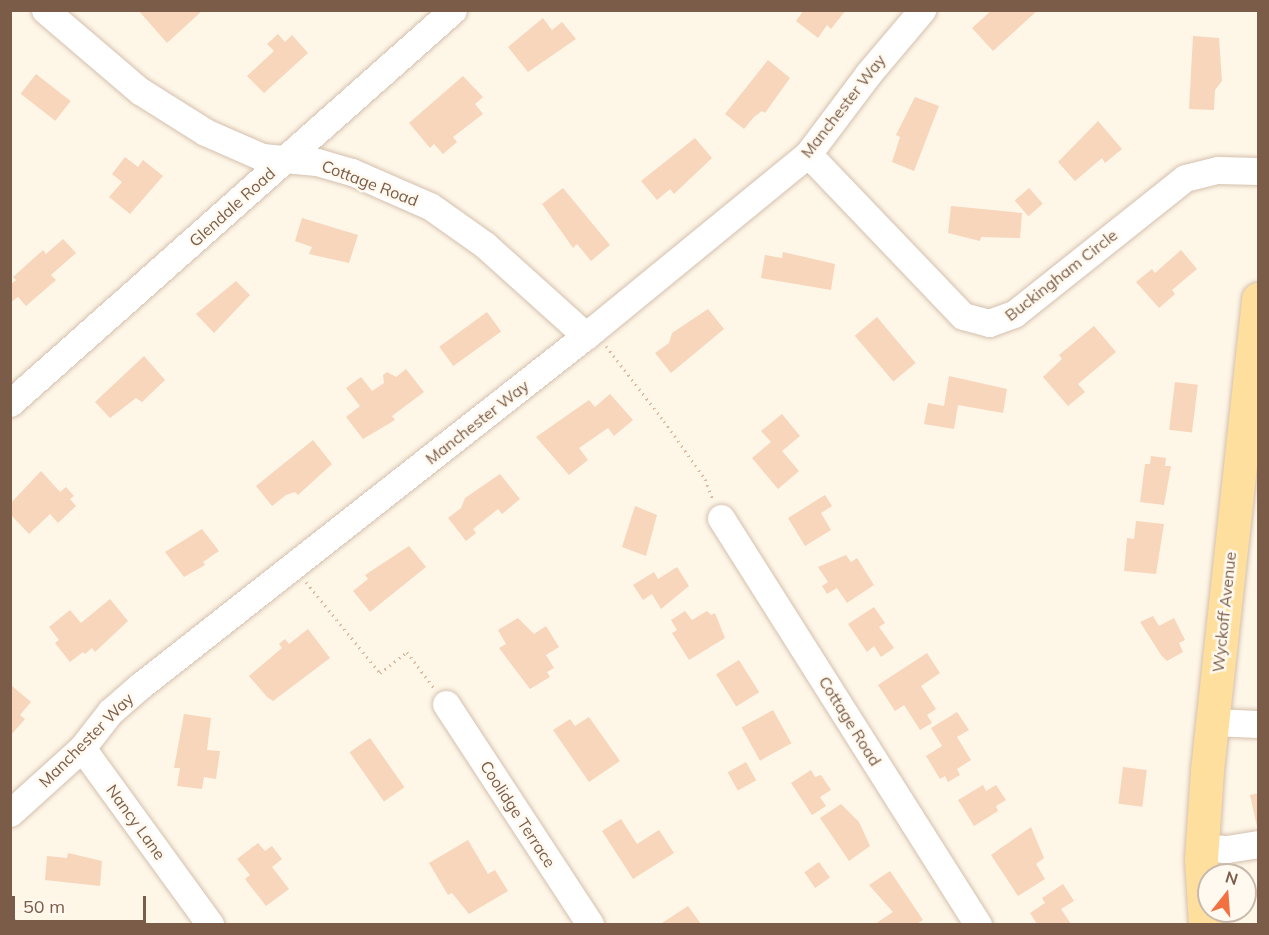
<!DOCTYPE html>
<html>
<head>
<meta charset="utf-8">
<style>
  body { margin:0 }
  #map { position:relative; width:1269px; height:935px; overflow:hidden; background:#fef6e7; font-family:Mulish,sans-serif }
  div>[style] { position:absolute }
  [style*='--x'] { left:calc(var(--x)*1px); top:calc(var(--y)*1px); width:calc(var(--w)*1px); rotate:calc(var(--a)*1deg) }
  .stream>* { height:5px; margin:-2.5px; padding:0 2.5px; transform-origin:2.5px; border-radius:2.5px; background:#b9e1eb }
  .building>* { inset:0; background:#f7d6bc; transform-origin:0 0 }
  .path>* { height:3px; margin-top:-1.5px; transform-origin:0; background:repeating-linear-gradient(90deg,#dcb99e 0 1.5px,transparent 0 6px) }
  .roads { filter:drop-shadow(0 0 2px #d4c0ae) drop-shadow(0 0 2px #d4c0ae) }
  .minor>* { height:27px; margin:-13.5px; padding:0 13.5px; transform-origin:13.5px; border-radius:13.5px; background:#fff }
  .major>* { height:33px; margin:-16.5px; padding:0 16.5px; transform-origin:16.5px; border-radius:16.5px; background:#ffdf9d }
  span { translate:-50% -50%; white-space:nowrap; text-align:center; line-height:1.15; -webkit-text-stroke:5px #fff9ef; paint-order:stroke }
  .street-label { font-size:16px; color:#7b5c48 }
  .frame { position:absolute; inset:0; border:12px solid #7b5c48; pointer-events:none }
  .north { position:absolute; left:1197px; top:863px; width:60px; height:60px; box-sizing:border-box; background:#fff9ef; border:2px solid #cabaac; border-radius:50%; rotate:17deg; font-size:16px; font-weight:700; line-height:24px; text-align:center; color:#7b5c48 }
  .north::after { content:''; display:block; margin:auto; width:21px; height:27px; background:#f37141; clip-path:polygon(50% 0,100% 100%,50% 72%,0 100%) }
  .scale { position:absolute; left:12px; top:896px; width:134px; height:27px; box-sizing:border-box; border:3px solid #7b5c48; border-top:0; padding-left:8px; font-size:18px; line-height:21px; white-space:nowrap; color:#7b5c48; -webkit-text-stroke:4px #fff9ef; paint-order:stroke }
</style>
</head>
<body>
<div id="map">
  <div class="stream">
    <i style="--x:10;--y:916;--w:10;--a:53"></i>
  </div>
  <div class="building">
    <i style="clip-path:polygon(138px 10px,203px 10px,167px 43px)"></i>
    <i style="clip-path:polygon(804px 10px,846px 10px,831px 29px,827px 25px,818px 38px,796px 21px)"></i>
    <i style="clip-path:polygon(992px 10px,1038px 10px,993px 51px,972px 28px)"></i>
    <i style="clip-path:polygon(543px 18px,552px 30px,562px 22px,576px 39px,528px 72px,508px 47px)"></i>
    <i style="clip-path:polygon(278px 34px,285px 42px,292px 35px,308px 53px,264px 93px,247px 76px,274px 51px,267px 44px)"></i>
    <i style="clip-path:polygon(1193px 36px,1219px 38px,1222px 81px,1215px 90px,1214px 110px,1189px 109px)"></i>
    <i style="clip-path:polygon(768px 60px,790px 78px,765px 113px,762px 111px,754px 117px,744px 129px,725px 114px)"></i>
    <i style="left:36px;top:74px;width:44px;height:25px;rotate:38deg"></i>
    <i style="clip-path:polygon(463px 76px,483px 97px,475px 104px,483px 114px,453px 137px,457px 142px,443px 154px,434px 144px,430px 148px,409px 123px)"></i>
    <i style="clip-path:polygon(915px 97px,939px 106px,914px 171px,892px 162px,900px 137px,896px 135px)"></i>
    <i style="clip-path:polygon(1098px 121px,1122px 149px,1105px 163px,1102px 158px,1075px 181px,1058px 162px)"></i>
    <i style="clip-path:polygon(695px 138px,712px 158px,674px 194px,670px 189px,657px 200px,641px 181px)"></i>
    <i style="clip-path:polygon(125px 157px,138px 167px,143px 160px,163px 176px,130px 214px,109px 197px,122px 182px,112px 174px)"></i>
    <i style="clip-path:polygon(563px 188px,610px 245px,591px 261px,577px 244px,573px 248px,542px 204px)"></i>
    <i style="left:1029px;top:188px;width:21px;height:19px;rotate:49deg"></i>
    <i style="clip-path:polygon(951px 206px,1022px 213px,1020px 238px,981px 237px,980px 241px,948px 233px)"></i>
    <i style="clip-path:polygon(302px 218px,358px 235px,349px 263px,309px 254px,312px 247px,295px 241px)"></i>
    <i style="clip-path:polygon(63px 239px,76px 253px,51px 275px,56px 280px,26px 306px,18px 297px,10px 303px,10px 285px,16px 280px,13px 277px,43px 250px,46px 254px)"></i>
    <i style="clip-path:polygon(1181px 250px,1197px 269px,1172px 290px,1175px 294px,1159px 308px,1136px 282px,1152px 269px,1155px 273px)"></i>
    <i style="clip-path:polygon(783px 252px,835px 264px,831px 290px,761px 278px,765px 255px,782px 258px)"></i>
    <i style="clip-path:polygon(236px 281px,250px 295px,214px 333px,196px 314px)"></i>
    <i style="clip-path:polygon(708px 309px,724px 329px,671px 373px,655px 353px,669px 343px,672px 333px)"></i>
    <i style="left:487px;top:312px;width:24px;height:59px;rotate:54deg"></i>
    <i style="left:877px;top:317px;width:60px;height:29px;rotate:50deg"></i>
    <i style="clip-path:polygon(1094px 326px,1116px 352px,1078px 384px,1085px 392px,1068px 406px,1043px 377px,1062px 359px,1059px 355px)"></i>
    <i style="clip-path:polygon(144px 356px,165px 380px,142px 402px,136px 398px,110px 418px,95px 402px)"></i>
    <i style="clip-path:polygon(406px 369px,424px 392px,392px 416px,395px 420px,363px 439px,346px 417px,360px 406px,346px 388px,361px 377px,372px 391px,384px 383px,383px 375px,387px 372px,396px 377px)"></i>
    <i style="clip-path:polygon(949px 376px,1007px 389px,1003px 413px,958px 405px,954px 429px,924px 424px,928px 403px,944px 406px)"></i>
    <i style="left:1175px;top:382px;width:23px;height:48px;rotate:7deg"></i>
    <i style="clip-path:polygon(610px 394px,633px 420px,614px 436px,608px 428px,579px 448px,588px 460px,569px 475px,536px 437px,589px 400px,595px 407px)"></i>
    <i style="clip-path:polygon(782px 414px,800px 436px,782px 451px,799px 471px,778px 489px,752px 458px,771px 442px,761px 431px)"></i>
    <i style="clip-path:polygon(313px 440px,332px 464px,298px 495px,295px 492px,286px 495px,272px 506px,256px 486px)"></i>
    <i style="clip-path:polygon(1151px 456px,1166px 458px,1165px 466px,1171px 466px,1164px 505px,1140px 502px,1145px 464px,1150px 464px)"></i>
    <i style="clip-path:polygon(41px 471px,60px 492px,66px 487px,74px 496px,70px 499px,76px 506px,58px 523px,50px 514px,29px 534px,10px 514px,10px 504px)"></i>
    <i style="clip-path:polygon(500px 474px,520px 499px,502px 514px,498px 509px,473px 529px,476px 533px,466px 541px,448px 518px,461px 508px,465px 498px)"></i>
    <i style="clip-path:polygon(825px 495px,832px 506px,821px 513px,831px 530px,805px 546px,788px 518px)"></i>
    <i style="clip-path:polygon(635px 506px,657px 515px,646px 556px,622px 547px)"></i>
    <i style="clip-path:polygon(1136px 521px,1164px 524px,1156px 574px,1124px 571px,1127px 538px,1134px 539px)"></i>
    <i style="clip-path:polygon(202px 529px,219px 551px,203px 562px,205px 565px,184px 577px,165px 552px)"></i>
    <i style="clip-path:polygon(409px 546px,426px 567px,370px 612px,353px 591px,368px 579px,365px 575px)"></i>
    <i style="clip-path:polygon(846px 555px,851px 562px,857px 558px,874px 585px,847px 603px,837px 588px,827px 594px,822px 586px,828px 582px,818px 567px)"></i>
    <i style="clip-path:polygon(677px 567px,689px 586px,661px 609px,652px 594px,643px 600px,633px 585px,654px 572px,658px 579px)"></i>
    <i style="clip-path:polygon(110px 599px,128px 621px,95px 652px,92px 648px,85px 654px,83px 652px,70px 662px,55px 643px,59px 640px,49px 627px,70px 610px,81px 623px)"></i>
    <i style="clip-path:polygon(874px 607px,885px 623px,879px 627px,894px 648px,881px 657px,874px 646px,867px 652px,848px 624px)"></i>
    <i style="clip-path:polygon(685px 611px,692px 620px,707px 611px,711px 615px,715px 613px,725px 638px,689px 660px,672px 633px,677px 630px,671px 620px)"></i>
    <i style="clip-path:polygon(1153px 616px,1159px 626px,1174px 618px,1185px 640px,1179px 643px,1183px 652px,1167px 661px,1161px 655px,1140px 622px)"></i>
    <i style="clip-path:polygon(518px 618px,534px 634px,546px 626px,559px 647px,546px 655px,554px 668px,547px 672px,550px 677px,530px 689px,499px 648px,506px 644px,498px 630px)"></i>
    <i style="clip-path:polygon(308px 629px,330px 658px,273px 701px,267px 697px,249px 676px,282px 648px,279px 644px,285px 639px,289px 644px)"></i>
    <i style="clip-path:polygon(927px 653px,940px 673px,921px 686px,936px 709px,927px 715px,932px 723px,920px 730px,904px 705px,895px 711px,878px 685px)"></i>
    <i style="left:739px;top:660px;width:38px;height:27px;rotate:58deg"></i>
    <i style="clip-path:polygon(12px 686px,31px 702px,20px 715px,25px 719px,10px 736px)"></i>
    <i style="left:773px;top:710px;width:38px;height:36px;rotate:61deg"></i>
    <i style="clip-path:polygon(957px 712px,969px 730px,957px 737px,971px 760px,957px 769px,960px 775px,948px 782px,945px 776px,940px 779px,926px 756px,942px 746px,931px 728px)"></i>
    <i style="clip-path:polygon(184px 714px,211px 718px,207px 750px,220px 751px,216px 779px,204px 777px,202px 789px,177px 786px,180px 768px,174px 768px)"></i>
    <i style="clip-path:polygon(589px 717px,620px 761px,589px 782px,553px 730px,570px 719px,575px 726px)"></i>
    <i style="left:370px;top:738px;width:60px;height:25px;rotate:55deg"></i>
    <i style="left:746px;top:762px;width:21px;height:21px;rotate:61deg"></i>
    <i style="left:1123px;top:767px;width:24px;height:37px;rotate:7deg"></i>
    <i style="clip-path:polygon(811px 770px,815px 777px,821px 775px,831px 790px,820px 797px,826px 806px,812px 815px,791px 783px)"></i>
    <i style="clip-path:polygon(983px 785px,986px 791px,996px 785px,1006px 800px,996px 806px,998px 811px,974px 826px,958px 800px)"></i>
    <i style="clip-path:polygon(1258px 793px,1258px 831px,1250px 795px)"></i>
    <i style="clip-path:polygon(841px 804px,859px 822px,870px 846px,849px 861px,820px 818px)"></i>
    <i style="clip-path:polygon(621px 819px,637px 844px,659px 830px,674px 853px,633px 879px,602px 831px)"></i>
    <i style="clip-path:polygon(1031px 827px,1044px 858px,1036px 864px,1045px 879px,1018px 896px,991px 855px)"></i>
    <i style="clip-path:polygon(468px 840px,488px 874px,495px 870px,508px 891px,469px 914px,452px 893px,448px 895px,429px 863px)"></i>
    <i style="clip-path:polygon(258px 843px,265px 851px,272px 846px,282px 859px,272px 867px,289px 889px,266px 906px,245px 879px,250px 875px,237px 859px)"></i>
    <i style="clip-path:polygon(68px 853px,102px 861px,100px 886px,45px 880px,47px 856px,67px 858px)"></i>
    <i style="left:819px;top:862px;width:19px;height:18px;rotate:55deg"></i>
    <i style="clip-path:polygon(890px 871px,923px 920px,917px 924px,875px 924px,893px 912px,869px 885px)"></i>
    <i style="clip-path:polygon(1063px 884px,1074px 901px,1061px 909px,1071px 924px,1037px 924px,1030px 913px,1045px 903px,1042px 898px)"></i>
    <i style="clip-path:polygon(688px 906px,701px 924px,663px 924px,662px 923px)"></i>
  </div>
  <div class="path">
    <i style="--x:606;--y:346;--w:95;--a:52.3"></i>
    <i style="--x:664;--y:421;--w:71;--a:54.7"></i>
    <i style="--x:705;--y:479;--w:22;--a:69"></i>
    <i style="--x:306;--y:582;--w:117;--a:50.9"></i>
    <i style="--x:380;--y:673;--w:34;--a:-38"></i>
    <i style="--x:407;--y:652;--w:45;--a:53.1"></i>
  </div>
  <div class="roads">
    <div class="minor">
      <i style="--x:45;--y:10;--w:125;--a:40.5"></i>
      <i style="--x:140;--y:91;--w:77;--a:32.2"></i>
      <i style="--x:205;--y:132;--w:62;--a:23.7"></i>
      <i style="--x:262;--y:157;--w:55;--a:5.2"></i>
      <i style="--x:317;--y:162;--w:36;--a:16"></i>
      <i style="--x:352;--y:172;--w:85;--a:23.6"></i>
      <i style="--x:430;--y:206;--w:67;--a:35.3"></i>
      <i style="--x:485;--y:245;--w:136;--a:42"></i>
      <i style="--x:808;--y:154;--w:224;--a:46.3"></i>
      <i style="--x:963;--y:316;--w:27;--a:15"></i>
      <i style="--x:989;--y:323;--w:27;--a:-20"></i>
      <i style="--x:1014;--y:314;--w:218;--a:-38.5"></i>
      <i style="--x:1185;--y:178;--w:34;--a:-14"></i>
      <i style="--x:1218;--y:170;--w:40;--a:1.4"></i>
      <i style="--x:10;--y:403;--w:592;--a:-41.58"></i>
      <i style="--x:721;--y:518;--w:481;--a:57.7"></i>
      <i style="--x:446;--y:704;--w:263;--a:56.8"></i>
      <i style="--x:1212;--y:722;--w:46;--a:2.5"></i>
      <i style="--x:82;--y:748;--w:218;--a:54"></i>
      <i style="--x:10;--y:813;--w:97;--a:-42.1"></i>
      <i style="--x:82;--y:748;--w:46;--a:-52.1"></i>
      <i style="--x:110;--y:712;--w:40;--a:-41"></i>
      <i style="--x:140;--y:686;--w:576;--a:-38.16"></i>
      <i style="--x:593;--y:330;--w:278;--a:-39.3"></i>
      <i style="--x:808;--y:154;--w:100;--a:-53.1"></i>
      <i style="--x:868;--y:74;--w:84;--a:-49.8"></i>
      <i style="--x:1202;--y:847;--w:25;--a:5"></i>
      <i style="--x:1227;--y:849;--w:31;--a:-9"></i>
    </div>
    <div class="major">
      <i style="--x:1205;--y:924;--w:65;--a:-93.5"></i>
      <i style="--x:1201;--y:859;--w:89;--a:-86.1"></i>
      <i style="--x:1207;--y:770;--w:474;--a:-83.8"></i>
    </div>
  </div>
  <div class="street-label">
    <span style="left:843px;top:106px;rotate:-52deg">Manchester Way</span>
    <span style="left:370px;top:183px;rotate:21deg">Cottage Road</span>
    <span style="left:232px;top:207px;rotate:-42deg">Glendale Road</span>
    <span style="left:1061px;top:275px;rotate:-38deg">Buckingham Circle</span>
    <span style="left:477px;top:422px;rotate:-38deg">Manchester Way</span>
    <span style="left:1224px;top:612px;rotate:-84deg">Wyckoff Avenue</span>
    <span style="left:850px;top:721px;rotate:58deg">Cottage Road</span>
    <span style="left:86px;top:740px;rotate:-45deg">Manchester Way</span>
    <span style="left:518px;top:814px;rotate:57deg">Coolidge Terrace</span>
    <span style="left:136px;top:822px;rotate:54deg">Nancy Lane</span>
  </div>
  <div class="frame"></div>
  <div class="north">N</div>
  <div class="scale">50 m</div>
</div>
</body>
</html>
